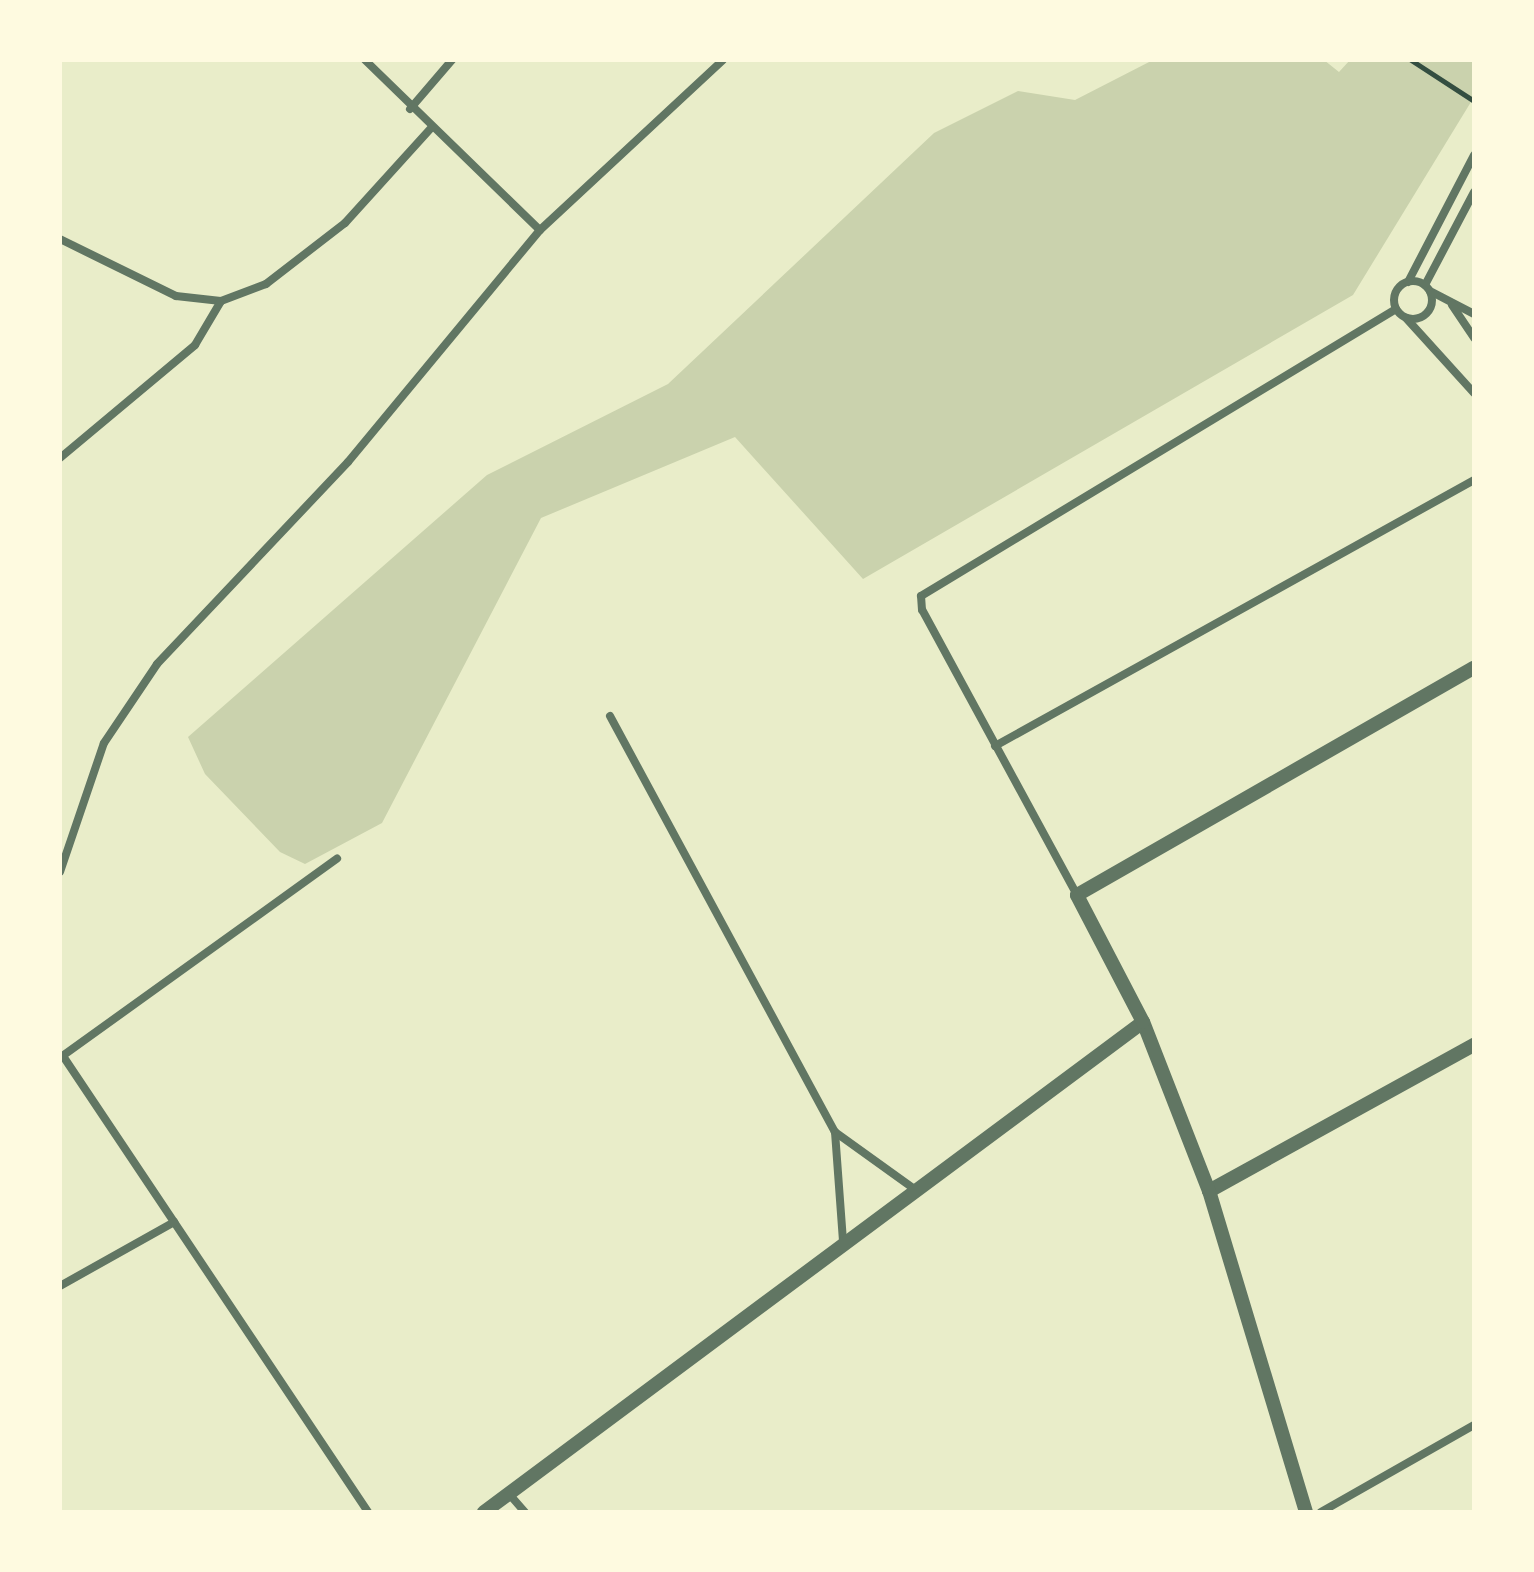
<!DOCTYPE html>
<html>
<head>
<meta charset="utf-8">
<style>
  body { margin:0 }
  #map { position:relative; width:1534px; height:1572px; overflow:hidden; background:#e9edc9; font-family:Raleway,sans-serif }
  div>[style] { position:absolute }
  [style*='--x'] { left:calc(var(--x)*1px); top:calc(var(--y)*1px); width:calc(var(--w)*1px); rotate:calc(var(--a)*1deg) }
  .green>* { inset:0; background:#cad2ad }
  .path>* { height:5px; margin:-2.5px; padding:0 2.5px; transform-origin:2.5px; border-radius:2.5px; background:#344e41 }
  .minor>* { height:8px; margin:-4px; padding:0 4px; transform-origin:4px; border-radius:4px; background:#617663 }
  .minor>.ring { margin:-4px; padding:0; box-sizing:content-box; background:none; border:8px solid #617663; border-radius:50% }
  .tertiary>* { height:14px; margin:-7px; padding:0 7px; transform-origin:7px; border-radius:7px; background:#617663 }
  span { translate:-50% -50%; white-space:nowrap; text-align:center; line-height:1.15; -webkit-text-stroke:8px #fefae0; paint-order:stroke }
  .frame { position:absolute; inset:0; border:62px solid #fefae0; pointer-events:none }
</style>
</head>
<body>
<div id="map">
  <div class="green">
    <i style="clip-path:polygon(1153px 60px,1324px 60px,1339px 72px,1350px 60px,1474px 60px,1474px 97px,1353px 295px,863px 579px,735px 437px,541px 518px,382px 823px,305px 864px,280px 852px,205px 774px,188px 737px,487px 475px,668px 384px,934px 133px,1018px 91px,1075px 100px)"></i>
  </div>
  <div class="path">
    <i style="--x:1411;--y:60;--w:75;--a:33.1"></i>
  </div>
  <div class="minor">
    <i style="--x:365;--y:60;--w:244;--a:44.2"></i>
    <i style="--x:410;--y:109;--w:65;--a:-49.4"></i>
    <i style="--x:60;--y:239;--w:129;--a:26.2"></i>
    <i style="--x:176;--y:296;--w:45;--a:6.3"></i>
    <i style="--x:221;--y:301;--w:48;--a:-20.7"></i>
    <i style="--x:266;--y:284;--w:100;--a:-37.7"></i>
    <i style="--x:345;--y:223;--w:128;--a:-47.8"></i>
    <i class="ring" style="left:1394px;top:281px;width:30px;height:30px"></i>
    <i style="--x:1408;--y:282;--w:143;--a:-62.5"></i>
    <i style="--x:1425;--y:285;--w:105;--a:-62.2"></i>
    <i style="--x:1430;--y:291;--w:50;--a:27.6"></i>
    <i style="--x:1452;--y:305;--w:40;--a:56"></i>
    <i style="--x:1406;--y:318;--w:101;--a:47.8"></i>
    <i style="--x:60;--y:458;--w:176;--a:-39.9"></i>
    <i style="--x:195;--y:345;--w:51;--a:-59.4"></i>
    <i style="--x:610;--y:716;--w:473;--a:61.6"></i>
    <i style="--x:835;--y:1132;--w:96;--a:35.7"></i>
    <i style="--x:995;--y:746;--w:548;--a:-29.04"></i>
    <i style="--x:60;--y:872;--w:136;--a:-71.2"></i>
    <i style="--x:104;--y:743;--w:95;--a:-56.1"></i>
    <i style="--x:157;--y:664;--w:278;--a:-46.6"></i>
    <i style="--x:348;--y:462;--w:301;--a:-50.4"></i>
    <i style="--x:540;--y:230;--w:250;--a:-42.9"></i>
    <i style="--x:1077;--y:895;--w:324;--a:-118.5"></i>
    <i style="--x:922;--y:610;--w:14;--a:-94"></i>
    <i style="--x:921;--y:596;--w:555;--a:-31.14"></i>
    <i style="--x:63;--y:1056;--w:549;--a:56.22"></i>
    <i style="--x:61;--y:1057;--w:340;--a:-35.7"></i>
    <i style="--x:835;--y:1132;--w:108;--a:85.8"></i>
    <i style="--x:60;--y:1286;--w:131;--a:-29.3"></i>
    <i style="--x:510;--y:1495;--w:23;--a:49"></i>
    <i style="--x:1321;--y:1512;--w:176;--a:-29.6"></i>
  </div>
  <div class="tertiary">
    <i style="--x:1209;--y:1191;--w:303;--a:-28.9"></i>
    <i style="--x:484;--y:1512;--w:821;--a:-36.63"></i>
    <i style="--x:1306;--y:1512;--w:335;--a:-106.8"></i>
    <i style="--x:1209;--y:1191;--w:181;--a:-111.3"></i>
    <i style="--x:1143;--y:1022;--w:143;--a:-117.5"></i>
    <i style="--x:1077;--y:895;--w:457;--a:-29.8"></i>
  </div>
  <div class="frame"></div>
</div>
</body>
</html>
